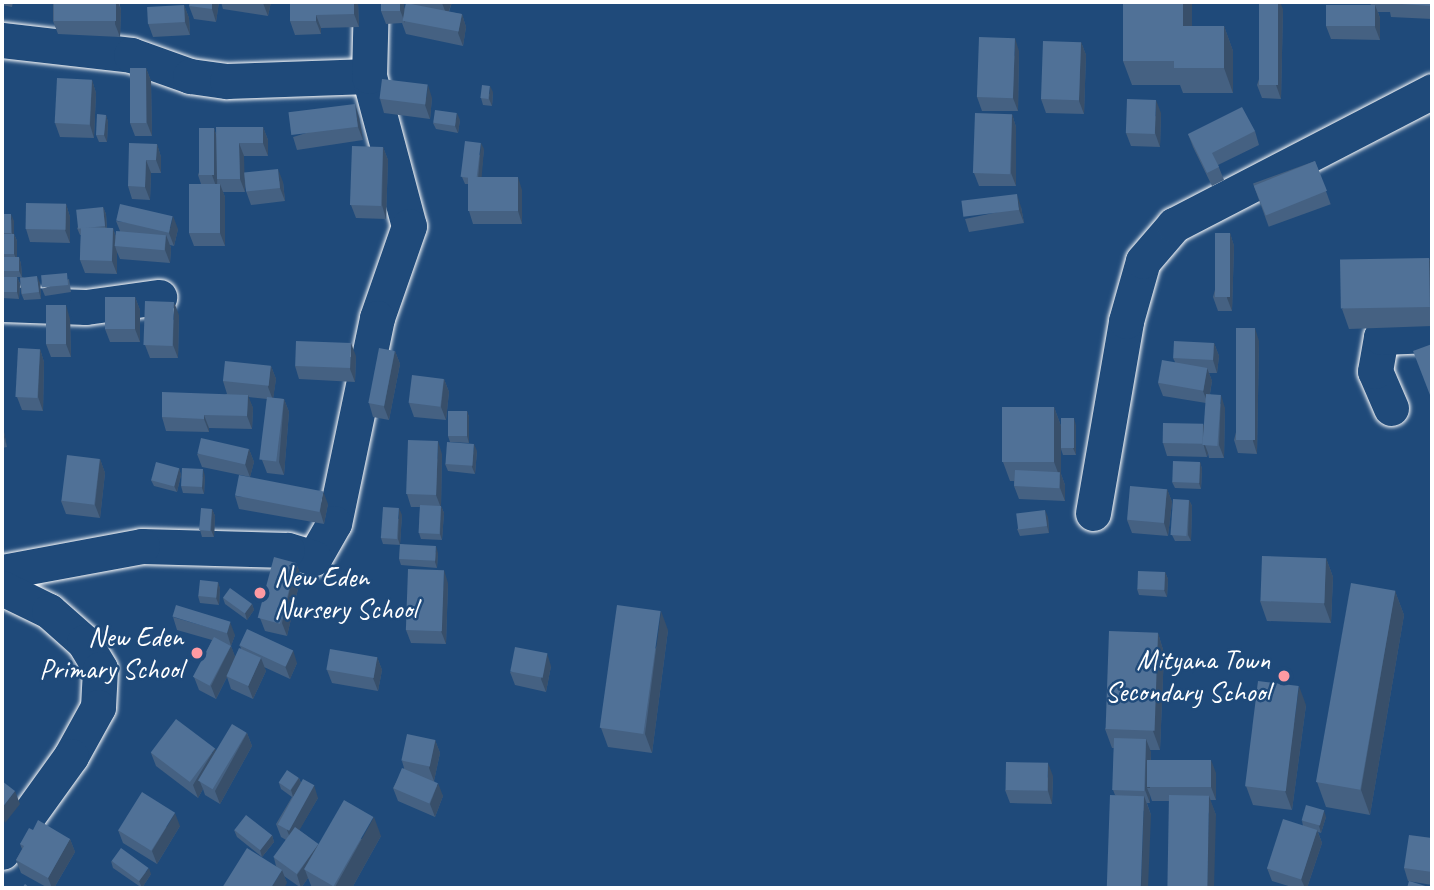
<!DOCTYPE html>
<html>
<head>
<meta charset="utf-8">
<style>
  body { margin:0 }
  #map { position:relative; width:1434px; height:890px; overflow:hidden; background:#1f4a7a; font-family:Caveat,sans-serif }
  div>[style] { position:absolute }
  [style*='--x'] { left:calc(var(--x)*1px); top:calc(var(--y)*1px); width:calc(var(--w)*1px); rotate:calc(var(--a)*1deg) }
  .roads { filter:drop-shadow(0 0 2px #fff) drop-shadow(0 0 2px #fff) }
  .minor>* { height:35px; margin:-17.5px; padding:0 17.5px; transform-origin:17.5px; border-radius:17.5px; background:#1f4a7a }
  .wall>* { inset:0; background:#456182; transform-origin:0 0 }
  .shaded-wall>* { inset:0; background:#384f6a }
  .building>* { inset:0; background:#507197; transform-origin:0 0 }
  .dots>* { width:19px; height:19px; translate:-50% -50%; box-sizing:border-box; border:4px solid #1f4a7a; border-radius:50% }
  span { translate:-50% -50%; white-space:nowrap; text-align:center; line-height:1.15; -webkit-text-stroke:5px #1f4a7a; paint-order:stroke }
  .poi-label { font-size:28px; color:#fff }
  .left { translate:0 -50%; text-align:left }
  .right { translate:-100% -50%; text-align:right }
  .frame { position:absolute; inset:0; border:4px solid #fff; pointer-events:none }
</style>
</head>
<body>
<div id="map">
  <div class="roads">
    <div class="minor">
      <i style="--x:2;--y:40;--w:130;--a:6.6"></i>
      <i style="--x:131;--y:55;--w:63;--a:19.6"></i>
      <i style="--x:190;--y:76;--w:37;--a:8"></i>
      <i style="--x:227;--y:81;--w:142;--a:-2"></i>
      <i style="--x:369;--y:76;--w:155;--a:75.1"></i>
      <i style="--x:409;--y:226;--w:97;--a:109.2"></i>
      <i style="--x:377;--y:318;--w:209;--a:101.8"></i>
      <i style="--x:334;--y:523;--w:40;--a:119.7"></i>
      <i style="--x:314;--y:558;--w:28;--a:-163"></i>
      <i style="--x:287;--y:550;--w:145;--a:-178.4"></i>
      <i style="--x:142;--y:546;--w:142;--a:169.5"></i>
      <i style="--x:369;--y:76;--w:74;--a:-88.5"></i>
      <i style="--x:2;--y:304;--w:84;--a:2"></i>
      <i style="--x:86;--y:307;--w:74;--a:-7.8"></i>
      <i style="--x:1391;--y:408;--w:40;--a:-113.4"></i>
      <i style="--x:1375;--y:371;--w:35;--a:-80"></i>
      <i style="--x:1381;--y:337;--w:51;--a:-2.2"></i>
      <i style="--x:1093;--y:513;--w:195;--a:-80.2"></i>
      <i style="--x:1126;--y:321;--w:62;--a:-74.2"></i>
      <i style="--x:1143;--y:261;--w:48;--a:-49.3"></i>
      <i style="--x:1174;--y:225;--w:291;--a:-27.4"></i>
      <i style="--x:2;--y:588;--w:52;--a:26.1"></i>
      <i style="--x:49;--y:611;--w:47;--a:41.5"></i>
      <i style="--x:84;--y:642;--w:31;--a:59"></i>
      <i style="--x:100;--y:669;--w:38;--a:93"></i>
      <i style="--x:98;--y:707;--w:56;--a:118.9"></i>
      <i style="--x:71;--y:756;--w:118;--a:125.7"></i>
    </div>
  </div>
  <div class="wall">
    <i style="clip-path:polygon(2px 2px,13px 2px,12px 7px,2px 5px)"></i>
    <i style="clip-path:polygon(53px 2px,120px 2px,120px 6px,121px 10px,120px 37px,58px 34px,53px 21px)"></i>
    <i style="clip-path:polygon(219px 2px,216px 22px,194px 19px,189px 6px)"></i>
    <i style="clip-path:polygon(221px 2px,271px 2px,268px 16px,223px 9px)"></i>
    <i style="clip-path:polygon(290px 2px,358px 2px,359px 27px,321px 28px,321px 34px,295px 35px,290px 21px)"></i>
    <i style="clip-path:polygon(407px 2px,452px 2px,449px 12px,462px 14px,466px 27px,463px 46px,406px 34px,402px 23px,386px 24px,381px 11px,404px 9px)"></i>
    <i style="clip-path:polygon(1192px 2px,1192px 26px,1224px 26px,1233px 51px,1233px 93px,1183px 93px,1180px 85px,1132px 85px,1123px 61px)"></i>
    <i style="clip-path:polygon(1369px 2px,1432px 2px,1432px 19px,1391px 17px,1390px 12px,1378px 12px,1380px 18px,1380px 40px,1331px 39px,1326px 26px,1371px 5px)"></i>
    <i style="clip-path:polygon(184px 5px,189px 18px,190px 35px,153px 37px,148px 23px)"></i>
    <i style="clip-path:polygon(1283px 9px,1281px 99px,1262px 98px,1257px 85px)"></i>
    <i style="clip-path:polygon(1081px 42px,1086px 55px,1084px 114px,1046px 113px,1041px 99px)"></i>
    <i style="clip-path:polygon(1019px 51px,1018px 111px,982px 111px,977px 97px)"></i>
    <i style="clip-path:polygon(146px 68px,151px 81px,152px 136px,135px 136px,130px 123px)"></i>
    <i style="clip-path:polygon(92px 80px,96px 93px,94px 138px,60px 137px,55px 123px)"></i>
    <i style="clip-path:polygon(493px 92px,492px 106px,483px 105px,481px 98px)"></i>
    <i style="clip-path:polygon(432px 98px,430px 119px,384px 113px,380px 99px)"></i>
    <i style="clip-path:polygon(1161px 113px,1160px 147px,1131px 146px,1126px 133px)"></i>
    <i style="clip-path:polygon(1012px 114px,1016px 127px,1016px 186px,979px 186px,974px 173px)"></i>
    <i style="clip-path:polygon(106px 115px,108px 122px,107px 142px,99px 142px,96px 135px)"></i>
    <i style="clip-path:polygon(359px 117px,363px 140px,297px 150px,293px 137px)"></i>
    <i style="clip-path:polygon(460px 120px,458px 133px,436px 129px,433px 123px)"></i>
    <i style="clip-path:polygon(263px 127px,268px 140px,268px 156px,244px 156px,244px 173px,283px 182px,285px 201px,251px 205px,246px 191px,244px 177px,245px 192px,223px 192px,225px 197px,225px 246px,194px 246px,189px 233px,201px 184px,198px 175px,214px 128px,216px 134px)"></i>
    <i style="clip-path:polygon(1255px 131px,1259px 145px,1218px 165px,1224px 180px,1212px 186px,1193px 147px,1188px 134px)"></i>
    <i style="clip-path:polygon(157px 144px,161px 157px,161px 173px,151px 173px,150px 200px,132px 199px,128px 186px)"></i>
    <i style="clip-path:polygon(383px 147px,388px 160px,386px 219px,356px 218px,351px 205px)"></i>
    <i style="clip-path:polygon(484px 149px,481px 177px,522px 190px,522px 224px,473px 224px,469px 211px,468px 184px,465px 184px,462px 177px)"></i>
    <i style="left:1315px;top:161px;width:46px;height:66px;rotate:70deg"></i>
    <i style="clip-path:polygon(66px 204px,70px 217px,70px 243px,30px 242px,26px 229px)"></i>
    <i style="clip-path:polygon(103px 207px,106px 214px,107px 228px,113px 228px,116px 237px,120px 231px,116px 221px,178px 229px,174px 246px,170px 245px,171px 248px,170px 263px,120px 259px,117px 252px,117px 274px,85px 273px,80px 260px,81px 235px,80px 235px,77px 228px)"></i>
    <i style="clip-path:polygon(1021px 207px,1024px 223px,969px 232px,965px 219px)"></i>
    <i style="clip-path:polygon(2px 214px,14px 221px,14px 234px,17px 241px,17px 257px,19px 257px,21px 264px,22px 277px,40px 283px,41px 299px,24px 300px,21px 293px,20px 277px,17px 277px,20px 284px,19px 299px,2px 298px)"></i>
    <i style="clip-path:polygon(1230px 233px,1234px 246px,1232px 311px,1218px 311px,1213px 297px)"></i>
    <i style="clip-path:polygon(1429px 258px,1432px 268px,1432px 326px,1349px 329px,1342px 309px)"></i>
    <i style="clip-path:polygon(69px 279px,71px 292px,45px 296px,42px 289px)"></i>
    <i style="clip-path:polygon(135px 297px,140px 310px,140px 342px,110px 342px,105px 329px)"></i>
    <i style="clip-path:polygon(179px 315px,178px 358px,150px 358px,145px 345px)"></i>
    <i style="clip-path:polygon(70px 319px,71px 357px,51px 357px,46px 344px)"></i>
    <i style="clip-path:polygon(1259px 341px,1257px 454px,1238px 453px,1234px 440px)"></i>
    <i style="clip-path:polygon(1214px 343px,1219px 356px,1217px 373px,1209px 373px,1212px 381px,1210px 394px,1225px 408px,1224px 458px,1209px 458px,1208px 453px,1207px 457px,1167px 456px,1163px 443px,1203px 424px,1205px 429px,1206px 403px,1163px 396px,1158px 383px,1175px 362px,1173px 358px)"></i>
    <i style="clip-path:polygon(40px 349px,44px 362px,43px 411px,22px 410px,17px 397px)"></i>
    <i style="clip-path:polygon(395px 351px,400px 364px,389px 420px,373px 417px,369px 403px)"></i>
    <i style="clip-path:polygon(356px 356px,355px 382px,299px 379px,295px 366px)"></i>
    <i style="clip-path:polygon(271px 366px,276px 379px,273px 398px,284px 399px,289px 412px,284px 475px,267px 473px,262px 460px,267px 399px,248px 397px,253px 408px,252px 429px,209px 428px,209px 432px,166px 431px,162px 417px,227px 394px,223px 381px)"></i>
    <i style="clip-path:polygon(444px 379px,449px 392px,446px 420px,414px 417px,409px 403px)"></i>
    <i style="clip-path:polygon(1054px 407px,1061px 426px,1076px 425px,1076px 455px,1063px 455px,1061px 449px,1061px 474px,1065px 485px,1065px 501px,1019px 499px,1014px 486px,1014px 481px,1010px 481px,1003px 462px)"></i>
    <i style="clip-path:polygon(467px 411px,469px 417px,469px 443px,450px 442px,448px 436px)"></i>
    <i style="clip-path:polygon(2px 422px,7px 447px,2px 448px)"></i>
    <i style="clip-path:polygon(249px 449px,254px 462px,250px 477px,202px 467px,197px 454px)"></i>
    <i style="clip-path:polygon(477px 451px,475px 474px,448px 471px,445px 464px)"></i>
    <i style="clip-path:polygon(442px 454px,441px 506px,444px 513px,442px 540px,421px 539px,419px 533px,420px 507px,411px 507px,407px 494px)"></i>
    <i style="clip-path:polygon(100px 459px,105px 473px,100px 518px,66px 514px,61px 501px)"></i>
    <i style="clip-path:polygon(1200px 462px,1202px 469px,1201px 489px,1175px 488px,1172px 482px)"></i>
    <i style="clip-path:polygon(179px 468px,181px 475px,177px 492px,154px 486px,151px 480px)"></i>
    <i style="clip-path:polygon(205px 476px,204px 494px,183px 493px,181px 486px)"></i>
    <i style="clip-path:polygon(1167px 489px,1172px 502px,1168px 536px,1132px 533px,1127px 520px)"></i>
    <i style="clip-path:polygon(235px 496px,328px 504px,324px 524px,239px 509px)"></i>
    <i style="clip-path:polygon(1189px 500px,1192px 506px,1191px 541px,1175px 541px,1172px 535px)"></i>
    <i style="clip-path:polygon(212px 509px,215px 516px,214px 537px,202px 537px,200px 530px)"></i>
    <i style="clip-path:polygon(402px 515px,400px 544px,438px 553px,437px 568px,401px 565px,399px 559px,400px 545px,383px 544px,381px 538px)"></i>
    <i style="clip-path:polygon(1048px 517px,1049px 533px,1020px 536px,1017px 529px)"></i>
    <i style="clip-path:polygon(1326px 558px,1333px 577px,1331px 623px,1267px 621px,1260px 601px)"></i>
    <i style="clip-path:polygon(296px 563px,301px 576px,287px 636px,265px 631px,260px 618px)"></i>
    <i style="clip-path:polygon(1165px 572px,1168px 579px,1167px 597px,1139px 595px,1137px 589px)"></i>
    <i style="clip-path:polygon(218px 582px,220px 589px,219px 605px,200px 603px,198px 596px)"></i>
    <i style="clip-path:polygon(448px 583px,446px 644px,411px 643px,406px 630px)"></i>
    <i style="clip-path:polygon(1395px 591px,1404px 615px,1370px 815px,1326px 807px,1317px 782px)"></i>
    <i style="clip-path:polygon(223px 598px,252px 604px,254px 610px,247px 620px,225px 604px)"></i>
    <i style="clip-path:polygon(173px 617px,235px 635px,231px 646px,235px 657px,241px 648px,239px 645px,297px 663px,290px 679px,264px 667px,266px 671px,253px 699px,231px 689px,227px 677px,216px 699px,199px 690px,194px 677px,212px 640px,177px 630px)"></i>
    <i style="clip-path:polygon(668px 630px,652px 753px,608px 747px,601px 728px)"></i>
    <i style="clip-path:polygon(1158px 633px,1164px 653px,1160px 750px,1150px 750px,1151px 761px,1216px 773px,1216px 800px,1210px 800px,1216px 815px,1169px 801px,1152px 801px,1150px 795px,1150px 803px,1147px 803px,1151px 815px,1115px 795px,1113px 790px,1114px 748px,1112px 748px,1105px 729px)"></i>
    <i style="clip-path:polygon(377px 657px,382px 670px,378px 691px,332px 683px,327px 670px)"></i>
    <i style="clip-path:polygon(551px 666px,546px 692px,515px 685px,510px 672px)"></i>
    <i style="clip-path:polygon(1306px 705px,1292px 810px,1253px 805px,1246px 786px)"></i>
    <i style="clip-path:polygon(247px 733px,252px 746px,220px 804px,205px 795px,203px 789px,198px 798px,156px 766px,151px 753px,216px 753px)"></i>
    <i style="clip-path:polygon(435px 740px,440px 753px,434px 781px,443px 796px,435px 817px,398px 801px,393px 788px,404px 768px,402px 761px)"></i>
    <i style="clip-path:polygon(1053px 776px,1052px 804px,1010px 803px,1005px 790px)"></i>
    <i style="clip-path:polygon(299px 778px,301px 783px,318px 798px,299px 830px,319px 845px,381px 836px,352px 888px,312px 888px,308px 878px,301px 888px,284px 876px,287px 883px,276px 866px,274px 858px,286px 840px,281px 837px,276px 824px,292px 797px,281px 789px,279px 783px)"></i>
    <i style="clip-path:polygon(1326px 817px,1321px 833px,1318px 832px,1322px 843px,1307px 888px,1295px 888px,1272px 881px,1267px 868px,1303px 826px,1302px 821px)"></i>
    <i style="clip-path:polygon(180px 826px,157px 864px,123px 843px,118px 830px)"></i>
    <i style="clip-path:polygon(33px 830px,70px 839px,75px 852px,54px 888px,48px 888px,21px 873px,16px 860px,22px 849px,20px 844px)"></i>
    <i style="clip-path:polygon(234px 830px,272px 835px,274px 842px,262px 857px,237px 837px)"></i>
    <i style="clip-path:polygon(1432px 838px,1432px 885px,1408px 881px,1404px 868px)"></i>
    <i style="clip-path:polygon(111px 861px,151px 874px,142px 888px,113px 868px)"></i>
  </div>
  <div class="shaded-wall">
    <i style="clip-path:polygon(116px 2px,118px 2px,121px 10px,120px 37px,115px 24px)"></i>
    <i style="clip-path:polygon(212px 2px,219px 2px,216px 22px,212px 9px)"></i>
    <i style="clip-path:polygon(263px 2px,271px 2px,268px 16px,263px 3px)"></i>
    <i style="clip-path:polygon(354px 2px,358px 2px,359px 27px,354px 14px)"></i>
    <i style="clip-path:polygon(400px 2px,404px 2px,405px 23px,400px 10px)"></i>
    <i style="clip-path:polygon(443px 2px,452px 2px,447px 16px,442px 3px)"></i>
    <i style="clip-path:polygon(1183px 2px,1192px 2px,1192px 51px,1183px 26px)"></i>
    <i style="clip-path:polygon(1278px 2px,1280px 2px,1283px 9px,1281px 99px,1276px 85px)"></i>
    <i style="clip-path:polygon(184px 5px,189px 18px,190px 35px,185px 22px)"></i>
    <i style="clip-path:polygon(1375px 5px,1380px 18px,1380px 40px,1375px 27px)"></i>
    <i style="clip-path:polygon(462px 14px,466px 27px,463px 46px,458px 33px)"></i>
    <i style="clip-path:polygon(316px 15px,321px 28px,321px 34px,316px 21px)"></i>
    <i style="clip-path:polygon(1224px 26px,1233px 51px,1233px 93px,1224px 68px)"></i>
    <i style="clip-path:polygon(1015px 38px,1019px 51px,1018px 111px,1013px 98px)"></i>
    <i style="clip-path:polygon(1081px 42px,1086px 55px,1084px 114px,1079px 101px)"></i>
    <i style="clip-path:polygon(146px 68px,151px 81px,152px 136px,147px 123px)"></i>
    <i style="clip-path:polygon(92px 80px,96px 93px,94px 138px,90px 125px)"></i>
    <i style="clip-path:polygon(428px 85px,432px 98px,430px 119px,425px 105px)"></i>
    <i style="clip-path:polygon(490px 86px,493px 92px,492px 106px,489px 99px)"></i>
    <i style="clip-path:polygon(1156px 100px,1161px 113px,1160px 147px,1155px 133px)"></i>
    <i style="clip-path:polygon(355px 104px,359px 117px,363px 140px,358px 127px)"></i>
    <i style="clip-path:polygon(457px 113px,460px 120px,458px 133px,455px 126px)"></i>
    <i style="clip-path:polygon(1012px 114px,1016px 127px,1016px 186px,1011px 173px)"></i>
    <i style="clip-path:polygon(106px 115px,108px 122px,107px 142px,104px 135px)"></i>
    <i style="clip-path:polygon(263px 127px,268px 140px,268px 156px,263px 143px)"></i>
    <i style="clip-path:polygon(214px 128px,218px 141px,217px 189px,212px 175px)"></i>
    <i style="clip-path:polygon(239px 143px,244px 156px,245px 192px,240px 179px)"></i>
    <i style="clip-path:polygon(481px 143px,484px 149px,481px 185px,478px 179px)"></i>
    <i style="clip-path:polygon(157px 144px,161px 157px,161px 173px,156px 160px)"></i>
    <i style="clip-path:polygon(383px 147px,388px 160px,386px 219px,382px 205px)"></i>
    <i style="clip-path:polygon(146px 160px,151px 173px,150px 200px,145px 187px)"></i>
    <i style="clip-path:polygon(278px 169px,283px 182px,285px 201px,280px 188px)"></i>
    <i style="clip-path:polygon(518px 177px,522px 190px,522px 224px,518px 211px)"></i>
    <i style="clip-path:polygon(220px 184px,225px 197px,225px 246px,220px 233px)"></i>
    <i style="clip-path:polygon(1017px 194px,1021px 207px,1024px 223px,1019px 210px)"></i>
    <i style="clip-path:polygon(66px 204px,70px 217px,70px 243px,65px 230px)"></i>
    <i style="clip-path:polygon(103px 207px,106px 214px,107px 233px,105px 226px)"></i>
    <i style="clip-path:polygon(11px 214px,14px 221px,14px 239px,14px 234px,17px 241px,17px 261px,14px 254px,14px 239px,12px 233px)"></i>
    <i style="clip-path:polygon(173px 216px,178px 229px,174px 246px,169px 233px)"></i>
    <i style="clip-path:polygon(113px 228px,117px 241px,115px 246px,117px 252px,117px 274px,112px 261px)"></i>
    <i style="clip-path:polygon(1230px 233px,1234px 246px,1232px 311px,1227px 298px)"></i>
    <i style="clip-path:polygon(166px 235px,171px 248px,170px 263px,165px 250px)"></i>
    <i style="clip-path:polygon(19px 257px,21px 264px,22px 277px,19px 271px)"></i>
    <i style="clip-path:polygon(1429px 258px,1432px 268px,1432px 312px,1430px 307px)"></i>
    <i style="clip-path:polygon(37px 276px,40px 283px,41px 299px,39px 292px)"></i>
    <i style="clip-path:polygon(17px 277px,20px 284px,19px 299px,17px 292px)"></i>
    <i style="clip-path:polygon(135px 297px,140px 310px,140px 342px,135px 329px)"></i>
    <i style="clip-path:polygon(174px 302px,179px 315px,178px 358px,173px 345px)"></i>
    <i style="clip-path:polygon(66px 305px,70px 319px,71px 357px,66px 344px)"></i>
    <i style="clip-path:polygon(1255px 328px,1259px 341px,1257px 454px,1253px 441px)"></i>
    <i style="clip-path:polygon(351px 343px,356px 356px,355px 382px,350px 369px)"></i>
    <i style="clip-path:polygon(1214px 343px,1219px 356px,1217px 373px,1213px 360px)"></i>
    <i style="clip-path:polygon(40px 349px,44px 362px,43px 411px,38px 397px)"></i>
    <i style="clip-path:polygon(395px 351px,400px 364px,389px 420px,384px 407px)"></i>
    <i style="clip-path:polygon(271px 366px,276px 379px,273px 400px,268px 387px)"></i>
    <i style="clip-path:polygon(1207px 368px,1212px 381px,1208px 404px,1203px 391px)"></i>
    <i style="clip-path:polygon(444px 379px,449px 392px,446px 420px,441px 407px)"></i>
    <i style="clip-path:polygon(248px 395px,253px 408px,252px 429px,247px 416px)"></i>
    <i style="clip-path:polygon(1221px 395px,1225px 408px,1224px 458px,1219px 445px)"></i>
    <i style="clip-path:polygon(284px 399px,289px 412px,284px 475px,279px 462px)"></i>
    <i style="clip-path:polygon(1054px 407px,1061px 426px,1061px 474px,1065px 485px,1065px 501px,1060px 488px,1060px 478px,1054px 462px)"></i>
    <i style="clip-path:polygon(467px 411px,469px 417px,469px 443px,467px 436px)"></i>
    <i style="clip-path:polygon(204px 415px,209px 428px,209px 432px,204px 419px)"></i>
    <i style="clip-path:polygon(1074px 418px,1076px 425px,1076px 455px,1073px 448px)"></i>
    <i style="clip-path:polygon(2px 422px,7px 447px,3px 434px)"></i>
    <i style="clip-path:polygon(1203px 424px,1208px 437px,1205px 445px,1208px 453px,1207px 457px,1203px 443px)"></i>
    <i style="clip-path:polygon(438px 441px,442px 454px,441px 508px,436px 495px)"></i>
    <i style="clip-path:polygon(474px 444px,477px 451px,475px 474px,472px 467px)"></i>
    <i style="clip-path:polygon(249px 449px,254px 462px,250px 477px,245px 464px)"></i>
    <i style="clip-path:polygon(100px 459px,105px 473px,100px 518px,95px 505px)"></i>
    <i style="clip-path:polygon(1200px 462px,1202px 469px,1201px 489px,1199px 483px)"></i>
    <i style="clip-path:polygon(179px 468px,181px 475px,177px 492px,174px 486px)"></i>
    <i style="clip-path:polygon(203px 469px,205px 476px,204px 494px,202px 488px)"></i>
    <i style="clip-path:polygon(1167px 489px,1172px 502px,1168px 536px,1164px 523px)"></i>
    <i style="clip-path:polygon(323px 491px,328px 504px,324px 524px,320px 511px)"></i>
    <i style="clip-path:polygon(1189px 500px,1192px 506px,1191px 541px,1188px 535px)"></i>
    <i style="clip-path:polygon(441px 506px,444px 513px,442px 540px,440px 534px)"></i>
    <i style="clip-path:polygon(399px 508px,402px 515px,400px 545px,398px 539px)"></i>
    <i style="clip-path:polygon(212px 509px,215px 516px,214px 537px,211px 530px)"></i>
    <i style="clip-path:polygon(1045px 510px,1048px 517px,1049px 533px,1047px 526px)"></i>
    <i style="clip-path:polygon(436px 546px,438px 553px,437px 568px,435px 562px)"></i>
    <i style="clip-path:polygon(1326px 558px,1333px 577px,1331px 623px,1324px 604px)"></i>
    <i style="clip-path:polygon(296px 563px,301px 576px,287px 636px,282px 623px)"></i>
    <i style="clip-path:polygon(444px 570px,448px 583px,446px 644px,441px 631px)"></i>
    <i style="clip-path:polygon(1165px 572px,1168px 579px,1167px 597px,1164px 590px)"></i>
    <i style="clip-path:polygon(218px 582px,220px 589px,219px 605px,216px 598px)"></i>
    <i style="clip-path:polygon(1395px 591px,1404px 615px,1370px 815px,1361px 790px)"></i>
    <i style="clip-path:polygon(252px 604px,254px 610px,247px 620px,245px 613px)"></i>
    <i style="clip-path:polygon(661px 611px,668px 630px,652px 753px,645px 734px)"></i>
    <i style="clip-path:polygon(230px 622px,235px 635px,231px 646px,227px 633px)"></i>
    <i style="clip-path:polygon(1158px 633px,1164px 653px,1160px 750px,1153px 731px)"></i>
    <i style="clip-path:polygon(231px 646px,236px 659px,216px 699px,211px 686px)"></i>
    <i style="clip-path:polygon(293px 650px,297px 663px,290px 679px,285px 666px)"></i>
    <i style="clip-path:polygon(547px 653px,551px 666px,546px 692px,541px 679px)"></i>
    <i style="clip-path:polygon(377px 657px,382px 670px,378px 691px,373px 678px)"></i>
    <i style="clip-path:polygon(261px 658px,266px 671px,253px 699px,248px 686px)"></i>
    <i style="clip-path:polygon(1299px 686px,1306px 705px,1292px 810px,1285px 791px)"></i>
    <i style="clip-path:polygon(247px 733px,252px 746px,220px 804px,215px 791px)"></i>
    <i style="clip-path:polygon(1146px 739px,1151px 752px,1150px 788px,1147px 788px,1150px 795px,1150px 803px,1145px 790px)"></i>
    <i style="clip-path:polygon(435px 740px,440px 753px,434px 781px,429px 768px)"></i>
    <i style="clip-path:polygon(215px 748px,220px 761px,200px 782px,203px 789px,198px 798px,193px 785px)"></i>
    <i style="clip-path:polygon(1211px 760px,1216px 773px,1216px 800px,1211px 787px)"></i>
    <i style="clip-path:polygon(1048px 763px,1053px 776px,1052px 804px,1048px 791px)"></i>
    <i style="clip-path:polygon(299px 778px,301px 784px,293px 797px,291px 790px)"></i>
    <i style="clip-path:polygon(438px 783px,443px 796px,435px 817px,430px 804px)"></i>
    <i style="clip-path:polygon(314px 785px,318px 798px,292px 843px,287px 830px)"></i>
    <i style="clip-path:polygon(15px 791px,20px 804px,5px 823px,2px 813px,2px 808px)"></i>
    <i style="clip-path:polygon(1144px 796px,1151px 815px,1148px 888px,1141px 888px)"></i>
    <i style="clip-path:polygon(1209px 796px,1216px 815px,1214px 888px,1207px 888px)"></i>
    <i style="clip-path:polygon(1324px 810px,1326px 817px,1321px 833px,1319px 826px)"></i>
    <i style="clip-path:polygon(175px 813px,180px 826px,157px 864px,152px 851px)"></i>
    <i style="clip-path:polygon(374px 817px,381px 836px,352px 888px,335px 888px,335px 887px)"></i>
    <i style="clip-path:polygon(1317px 830px,1322px 843px,1307px 888px,1305px 888px,1301px 879px)"></i>
    <i style="clip-path:polygon(272px 835px,274px 842px,262px 857px,260px 850px)"></i>
    <i style="clip-path:polygon(70px 839px,75px 852px,54px 888px,52px 888px,48px 878px)"></i>
    <i style="clip-path:polygon(318px 844px,323px 857px,305px 870px,308px 878px,301px 888px,297px 875px)"></i>
    <i style="clip-path:polygon(149px 868px,151px 874px,142px 888px,139px 881px)"></i>
    <i style="clip-path:polygon(282px 870px,287px 883px,284px 888px,271px 888px)"></i>
  </div>
  <div class="building">
    <i style="left:54px;top:2px;width:62px;height:19px"></i>
    <i style="clip-path:polygon(190px 2px,212px 2px,212px 9px,189px 6px)"></i>
    <i style="clip-path:polygon(290px 2px,354px 2px,354px 14px,316px 15px,316px 21px,290px 21px)"></i>
    <i style="left:381px;top:2px;width:19px;height:9px"></i>
    <i style="clip-path:polygon(1123px 2px,1183px 2px,1183px 26px,1224px 26px,1224px 68px,1174px 68px,1174px 61px,1123px 61px)"></i>
    <i style="left:1259px;top:2px;width:19px;height:83px"></i>
    <i style="clip-path:polygon(1386px 2px,1432px 2px,1432px 6px,1386px 3px)"></i>
    <i style="left:406px;top:3px;width:57px;height:18px;rotate:11deg"></i>
    <i style="left:184px;top:5px;width:17px;height:37px;rotate:87deg"></i>
    <i style="left:1326px;top:5px;width:49px;height:21px"></i>
    <i style="left:979px;top:37px;width:36px;height:60px;rotate:2deg"></i>
    <i style="left:1043px;top:41px;width:38px;height:58px;rotate:2deg"></i>
    <i style="left:130px;top:68px;width:16px;height:55px"></i>
    <i style="left:57px;top:78px;width:35px;height:45px;rotate:3deg"></i>
    <i style="left:382px;top:79px;width:46px;height:20px;rotate:7deg"></i>
    <i style="left:482px;top:85px;width:8px;height:13px;rotate:7deg"></i>
    <i style="left:1127px;top:99px;width:29px;height:34px;rotate:2deg"></i>
    <i style="left:355px;top:104px;width:23px;height:67px;rotate:83deg"></i>
    <i style="clip-path:polygon(1242px 107px,1255px 131px,1212px 153px,1219px 167px,1207px 173px,1188px 134px)"></i>
    <i style="left:435px;top:110px;width:22px;height:13px;rotate:8deg"></i>
    <i style="left:975px;top:113px;width:37px;height:60px;rotate:2deg"></i>
    <i style="clip-path:polygon(97px 114px,106px 115px,104px 135px,96px 135px)"></i>
    <i style="clip-path:polygon(216px 127px,263px 127px,263px 143px,239px 143px,240px 179px,217px 179px)"></i>
    <i style="left:199px;top:128px;width:15px;height:47px"></i>
    <i style="left:465px;top:141px;width:16px;height:36px;rotate:7deg"></i>
    <i style="clip-path:polygon(129px 143px,157px 144px,156px 160px,146px 160px,145px 187px,128px 186px)"></i>
    <i style="left:352px;top:146px;width:31px;height:59px;rotate:2deg"></i>
    <i style="left:1315px;top:161px;width:32px;height:66px;rotate:68deg"></i>
    <i style="left:278px;top:169px;width:19px;height:34px;rotate:84deg"></i>
    <i style="left:468px;top:177px;width:50px;height:34px"></i>
    <i style="left:189px;top:184px;width:31px;height:49px"></i>
    <i style="left:1017px;top:194px;width:16px;height:56px;rotate:83deg"></i>
    <i style="left:26px;top:203px;width:40px;height:26px;rotate:1deg"></i>
    <i style="left:120px;top:204px;width:54px;height:17px;rotate:13deg"></i>
    <i style="left:103px;top:207px;width:19px;height:27px;rotate:84deg"></i>
    <i style="left:2px;top:214px;width:9px;height:19px"></i>
    <i style="left:81px;top:227px;width:32px;height:33px;rotate:2deg"></i>
    <i style="left:116px;top:231px;width:50px;height:15px;rotate:5deg"></i>
    <i style="left:1215px;top:233px;width:15px;height:64px"></i>
    <i style="left:2px;top:234px;width:12px;height:20px"></i>
    <i style="left:19px;top:257px;width:14px;height:17px;rotate:90deg"></i>
    <i style="left:1429px;top:258px;width:49px;height:89px;rotate:89deg"></i>
    <i style="left:67px;top:273px;width:12px;height:26px;rotate:85deg"></i>
    <i style="left:37px;top:276px;width:16px;height:17px;rotate:83deg"></i>
    <i style="left:2px;top:277px;width:15px;height:15px"></i>
    <i style="left:105px;top:297px;width:30px;height:32px"></i>
    <i style="left:145px;top:301px;width:29px;height:44px;rotate:2deg"></i>
    <i style="left:46px;top:305px;width:20px;height:39px"></i>
    <i style="left:1236px;top:328px;width:19px;height:112px"></i>
    <i style="left:296px;top:341px;width:55px;height:25px;rotate:2deg"></i>
    <i style="left:1174px;top:341px;width:40px;height:17px;rotate:3deg"></i>
    <i style="clip-path:polygon(1432px 344px,1432px 394px,1430px 395px,1413px 351px)"></i>
    <i style="left:18px;top:348px;width:22px;height:49px;rotate:3deg"></i>
    <i style="left:379px;top:348px;width:16px;height:56px;rotate:11deg"></i>
    <i style="left:1162px;top:360px;width:46px;height:23px;rotate:10deg"></i>
    <i style="left:225px;top:361px;width:46px;height:20px;rotate:6deg"></i>
    <i style="left:412px;top:375px;width:32px;height:28px;rotate:7deg"></i>
    <i style="clip-path:polygon(162px 392px,248px 395px,247px 416px,204px 415px,204px 419px,162px 417px)"></i>
    <i style="left:1206px;top:394px;width:15px;height:51px;rotate:4deg"></i>
    <i style="left:267px;top:397px;width:17px;height:63px;rotate:7deg"></i>
    <i style="left:1002px;top:407px;width:52px;height:55px"></i>
    <i style="left:448px;top:411px;width:19px;height:25px"></i>
    <i style="left:1061px;top:418px;width:13px;height:30px"></i>
    <i style="left:1163px;top:423px;width:40px;height:20px;rotate:1deg"></i>
    <i style="left:201px;top:438px;width:49px;height:16px;rotate:13deg"></i>
    <i style="left:408px;top:440px;width:30px;height:54px;rotate:2deg"></i>
    <i style="left:447px;top:442px;width:27px;height:22px;rotate:4deg"></i>
    <i style="left:67px;top:455px;width:33px;height:46px;rotate:7deg"></i>
    <i style="left:1173px;top:461px;width:27px;height:21px;rotate:2deg"></i>
    <i style="left:156px;top:462px;width:24px;height:19px;rotate:15deg"></i>
    <i style="left:182px;top:468px;width:21px;height:18px;rotate:3deg"></i>
    <i style="left:1015px;top:470px;width:45px;height:16px;rotate:3deg"></i>
    <i style="left:239px;top:475px;width:86px;height:21px;rotate:11deg"></i>
    <i style="left:1130px;top:486px;width:37px;height:34px;rotate:5deg"></i>
    <i style="left:1173px;top:499px;width:16px;height:36px;rotate:4deg"></i>
    <i style="left:420px;top:505px;width:21px;height:28px;rotate:3deg"></i>
    <i style="left:383px;top:507px;width:16px;height:31px;rotate:4deg"></i>
    <i style="left:201px;top:508px;width:11px;height:22px;rotate:5deg"></i>
    <i style="left:1045px;top:510px;width:16px;height:29px;rotate:83deg"></i>
    <i style="left:400px;top:544px;width:36px;height:15px;rotate:3deg"></i>
    <i style="left:1262px;top:556px;width:64px;height:45px;rotate:2deg"></i>
    <i style="left:274px;top:557px;width:23px;height:63px;rotate:15deg"></i>
    <i style="left:408px;top:569px;width:36px;height:61px;rotate:2deg"></i>
    <i style="left:1138px;top:571px;width:27px;height:18px;rotate:2deg"></i>
    <i style="left:200px;top:580px;width:18px;height:16px;rotate:6deg"></i>
    <i style="left:1351px;top:583px;width:45px;height:202px;rotate:10deg"></i>
    <i style="left:230px;top:588px;width:27px;height:12px;rotate:36deg"></i>
    <i style="left:176px;top:605px;width:57px;height:12px;rotate:17deg"></i>
    <i style="left:617px;top:605px;width:44px;height:124px;rotate:8deg"></i>
    <i style="left:247px;top:629px;width:51px;height:18px;rotate:25deg"></i>
    <i style="left:1109px;top:631px;width:49px;height:98px;rotate:2deg"></i>
    <i style="left:214px;top:637px;width:19px;height:45px;rotate:28deg"></i>
    <i style="left:515px;top:647px;width:33px;height:25px;rotate:11deg"></i>
    <i style="left:239px;top:648px;width:24px;height:31px;rotate:24deg"></i>
    <i style="left:330px;top:649px;width:48px;height:21px;rotate:10deg"></i>
    <i style="left:1258px;top:681px;width:41px;height:106px;rotate:7deg"></i>
    <i style="left:176px;top:719px;width:49px;height:42px;rotate:37deg"></i>
    <i style="left:232px;top:724px;width:17px;height:66px;rotate:31deg"></i>
    <i style="left:407px;top:734px;width:29px;height:27px;rotate:12deg"></i>
    <i style="left:1114px;top:738px;width:32px;height:52px;rotate:2deg"></i>
    <i style="left:1211px;top:760px;width:27px;height:64px;rotate:90deg"></i>
    <i style="left:1006px;top:762px;width:42px;height:28px;rotate:1deg"></i>
    <i style="left:402px;top:768px;width:39px;height:22px;rotate:23deg"></i>
    <i style="left:287px;top:770px;width:14px;height:15px;rotate:34deg"></i>
    <i style="left:303px;top:779px;width:13px;height:52px;rotate:29deg"></i>
    <i style="clip-path:polygon(2px 781px,15px 791px,2px 808px)"></i>
    <i style="left:142px;top:792px;width:39px;height:45px;rotate:32deg"></i>
    <i style="left:1110px;top:795px;width:34px;height:93px;rotate:2deg"></i>
    <i style="left:1169px;top:795px;width:40px;height:93px;rotate:1deg"></i>
    <i style="left:344px;top:800px;width:34px;height:80px;rotate:30deg"></i>
    <i style="left:1306px;top:805px;width:19px;height:16px;rotate:16deg"></i>
    <i style="left:246px;top:815px;width:33px;height:19px;rotate:38deg"></i>
    <i style="left:1283px;top:819px;width:36px;height:52px;rotate:18deg"></i>
    <i style="clip-path:polygon(38px 820px,70px 839px,48px 878px,16px 860px,24px 846px,20px 844px,29px 828px,33px 830px)"></i>
    <i style="left:295px;top:827px;width:29px;height:37px;rotate:36deg"></i>
    <i style="clip-path:polygon(1409px 835px,1432px 838px,1432px 872px,1404px 868px)"></i>
    <i style="left:121px;top:848px;width:34px;height:16px;rotate:36deg"></i>
    <i style="clip-path:polygon(247px 848px,282px 870px,271px 888px,222px 888px)"></i>
    <i style="clip-path:polygon(1409px 881px,1432px 888px,1407px 888px)"></i>
    <i style="clip-path:polygon(25px 884px,30px 888px,22px 888px)"></i>
  </div>
  <div class="dots">
    <i style="left:260px;top:593px;background:#ff9aa2"></i>
    <i style="left:197px;top:653px;background:#ff9aa2"></i>
    <i style="left:1284px;top:676px;background:#ff9aa2"></i>
  </div>
  <div class="poi-label">
    <span class="left" style="left:274px;top:593px">New Eden<br>Nursery School</span>
    <span class="right" style="left:183px;top:653px">New Eden<br>Primary School</span>
    <span class="right" style="left:1270px;top:676px">Mityana Town<br>Secondary School</span>
  </div>
  <div class="frame"></div>
</div>
</body>
</html>
